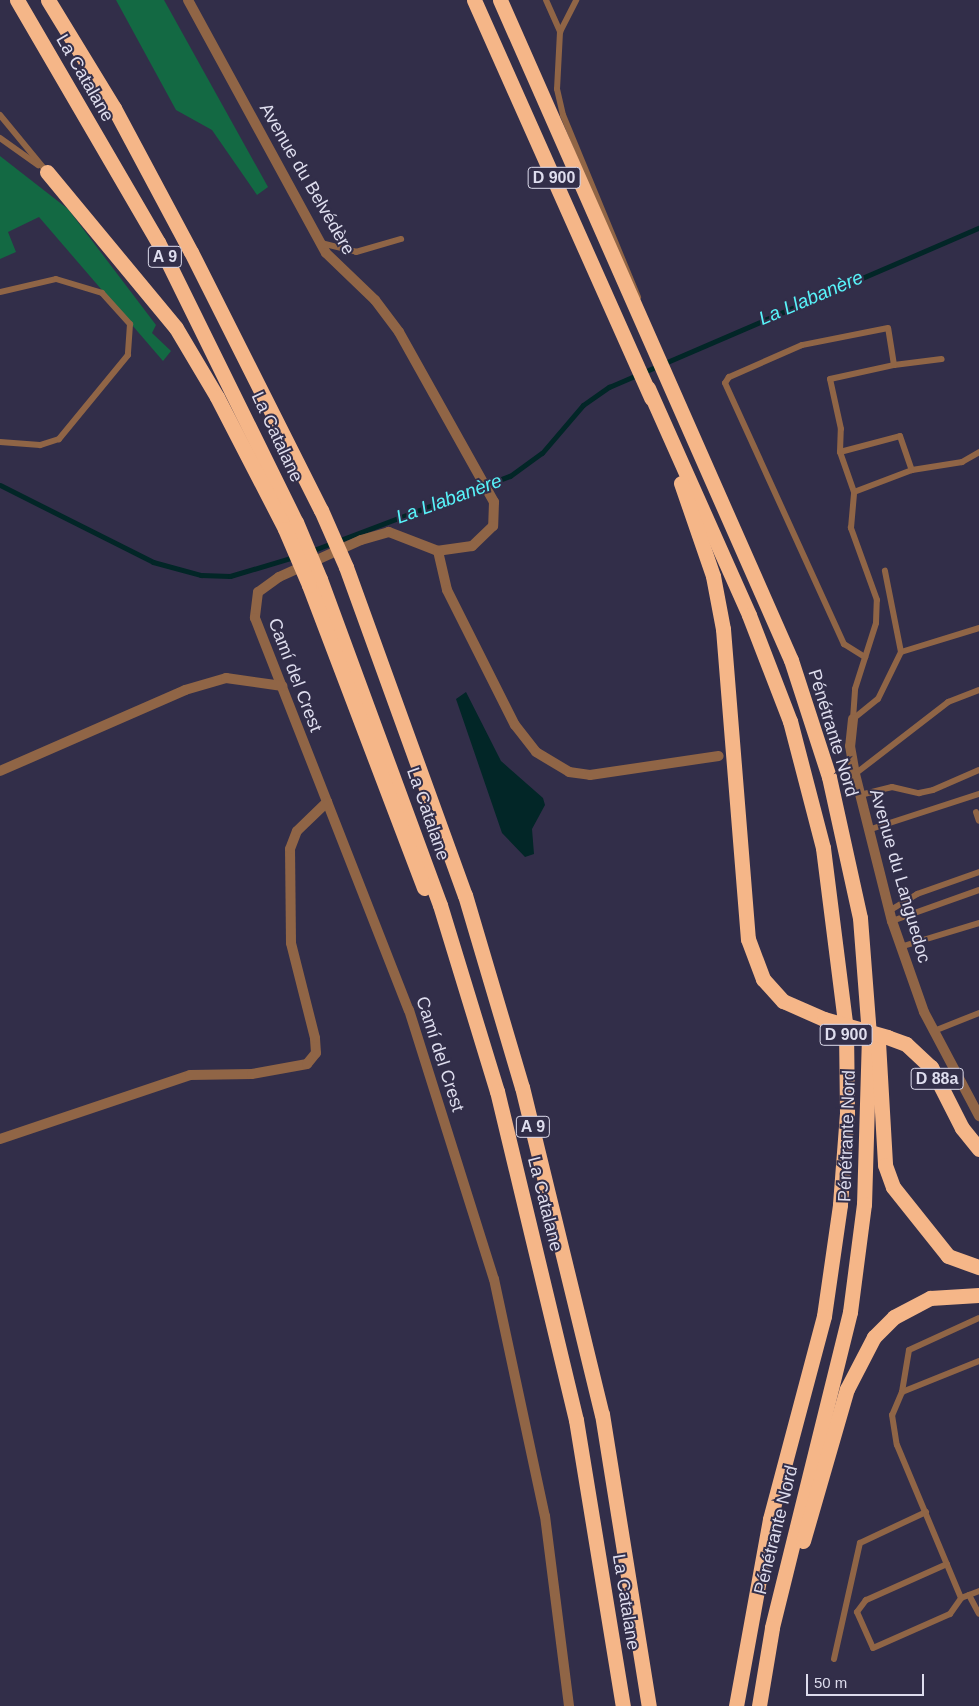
<!DOCTYPE html>
<html>
<head>
<meta charset="utf-8">
<style>
  body { margin:0 }
  #map { position:relative; width:979px; height:1706px; overflow:hidden; background:#322e49; font-family:Arial,sans-serif }
  div>[style] { position:absolute }
  [style*='--x'] { left:calc(var(--x)*1px); top:calc(var(--y)*1px); width:calc(var(--w)*1px); rotate:calc(var(--a)*1deg) }
  .forest>* { inset:0; background:#136943 }
  .water>* { inset:0; background:#022627 }
  .stream>* { height:5px; margin:-2.5px; padding:0 2.5px; transform-origin:2.5px; border-radius:2.5px; background:#022627 }
  .lane>* { height:6px; margin:-3px; padding:0 3px; transform-origin:3px; border-radius:3px; background:#906546 }
  .street>* { height:10px; margin:-5px; padding:0 5px; transform-origin:5px; border-radius:5px; background:#906546 }
  .highway>* { height:15px; margin:-7.5px; padding:0 7.5px; transform-origin:7.5px; border-radius:7.5px; background:#f5b688 }
  .highway-bridge>* { height:15px; margin:-7.5px; padding:0 7.5px; transform-origin:7.5px; border-radius:7.5px; background:#f5b688 }
  span { translate:-50% -50%; white-space:nowrap; text-align:center; line-height:1.15; -webkit-text-stroke:4px #322e49; paint-order:stroke }
  .shield-label span { padding:1px 4px; background:#322e49; border:1px solid; border-radius:4px; -webkit-text-stroke-width:0 }
  .shield-label { font-size:16px; color:#deddee; font-weight:700 }
  .street-label { font-size:18px; color:#deddee }
  .water-label { font-size:19px; color:#58f4fa; font-style:italic }
  .scale { position:absolute; left:806px; top:1674px; width:118px; height:22px; box-sizing:border-box; border:2px solid #deddee; border-top:0; padding-left:6px; font-size:15px; line-height:18px; white-space:nowrap; color:#deddee; -webkit-text-stroke:4px #322e49; paint-order:stroke }
</style>
</head>
<body>
<div id="map">
  <div class="forest">
    <i style="clip-path:polygon(116px 0,164px 0,268px 187px,257px 195px,212px 130px,176px 110px)"></i>
    <i style="clip-path:polygon(0 156px,68px 209px,156px 325px,152px 333px,171px 351px,163px 361px,39px 217px,8px 232px,16px 252px,0 259px)"></i>
  </div>
  <div class="water">
    <i style="clip-path:polygon(466px 692px,501px 761px,543px 798px,545px 805px,532px 829px,534px 854px,525px 857px,502px 833px,456px 699px)"></i>
  </div>
  <div class="stream">
    <i style="--x:0;--y:485;--w:171;--a:26.7"></i>
    <i style="--x:153;--y:562;--w:50;--a:15.2"></i>
    <i style="--x:201;--y:575;--w:29;--a:2"></i>
    <i style="--x:230;--y:576;--w:67;--a:-16.5"></i>
    <i style="--x:311;--y:551;--w:213;--a:-20.7"></i>
    <i style="--x:510;--y:476;--w:39;--a:-36"></i>
    <i style="--x:542;--y:453;--w:63;--a:-49.5"></i>
    <i style="--x:583;--y:405;--w:32;--a:-35"></i>
    <i style="--x:609;--y:387;--w:403;--a:-23.3"></i>
  </div>
  <div class="lane">
    <i style="--x:546;--y:0;--w:35;--a:66"></i>
    <i style="--x:560;--y:32;--w:57;--a:93"></i>
    <i style="--x:557;--y:89;--w:27;--a:77"></i>
    <i style="--x:563;--y:115;--w:197;--a:67.6"></i>
    <i style="--x:560;--y:32;--w:36;--a:-63"></i>
    <i style="--x:0;--y:115;--w:74;--a:50.5"></i>
    <i style="--x:0;--y:138;--w:47;--a:35.4"></i>
    <i style="--x:321;--y:243;--w:36;--a:14"></i>
    <i style="--x:356;--y:252;--w:47;--a:-16.1"></i>
    <i style="--x:0;--y:292;--w:57;--a:-13.1"></i>
    <i style="--x:56;--y:279;--w:48;--a:16.9"></i>
    <i style="--x:102;--y:293;--w:42;--a:47.9"></i>
    <i style="--x:130;--y:324;--w:31;--a:94"></i>
    <i style="--x:128;--y:355;--w:109;--a:129.4"></i>
    <i style="--x:59;--y:439;--w:20;--a:162"></i>
    <i style="--x:40;--y:445;--w:40;--a:-175.7"></i>
    <i style="--x:894;--y:365;--w:48;--a:-7.1"></i>
    <i style="--x:840;--y:452;--w:62;--a:-14.9"></i>
    <i style="--x:900;--y:436;--w:36;--a:71"></i>
    <i style="--x:854;--y:492;--w:42;--a:-109.3"></i>
    <i style="--x:840;--y:452;--w:23;--a:-88"></i>
    <i style="--x:841;--y:429;--w:51;--a:-102.4"></i>
    <i style="--x:830;--y:379;--w:66;--a:-12.3"></i>
    <i style="--x:894;--y:365;--w:37;--a:-99"></i>
    <i style="--x:888;--y:328;--w:88;--a:168.8"></i>
    <i style="--x:802;--y:345;--w:80;--a:156.3"></i>
    <i style="--x:729;--y:377;--w:7;--a:124"></i>
    <i style="--x:725;--y:383;--w:287;--a:65.5"></i>
    <i style="--x:844;--y:644;--w:25;--a:32"></i>
    <i style="--x:901;--y:652;--w:82;--a:-17.1"></i>
    <i style="--x:853;--y:719;--w:30;--a:-86"></i>
    <i style="--x:855;--y:689;--w:69;--a:-72.3"></i>
    <i style="--x:876;--y:623;--w:23;--a:-88"></i>
    <i style="--x:877;--y:600;--w:77;--a:-109.9"></i>
    <i style="--x:851;--y:528;--w:36;--a:-85"></i>
    <i style="--x:854;--y:492;--w:62;--a:-20.8"></i>
    <i style="--x:912;--y:470;--w:51;--a:-9.1"></i>
    <i style="--x:962;--y:462;--w:20;--a:-30"></i>
    <i style="--x:853;--y:719;--w:32;--a:-39"></i>
    <i style="--x:878;--y:699;--w:52;--a:-63.9"></i>
    <i style="--x:901;--y:652;--w:83;--a:-101.2"></i>
    <i style="--x:855;--y:774;--w:118;--a:-37.7"></i>
    <i style="--x:948;--y:702;--w:33;--a:-21"></i>
    <i style="--x:860;--y:795;--w:33;--a:-14"></i>
    <i style="--x:892;--y:787;--w:28;--a:13"></i>
    <i style="--x:919;--y:793;--w:14;--a:-12"></i>
    <i style="--x:933;--y:790;--w:50;--a:-23.5"></i>
    <i style="--x:976;--y:812;--w:9;--a:72"></i>
    <i style="--x:868;--y:830;--w:117;--a:-18"></i>
    <i style="--x:889;--y:911;--w:33;--a:-31"></i>
    <i style="--x:917;--y:894;--w:66;--a:-19.5"></i>
    <i style="--x:892;--y:921;--w:92;--a:-19.6"></i>
    <i style="--x:900;--y:947;--w:83;--a:-16.9"></i>
    <i style="--x:934;--y:1031;--w:48;--a:-21.8"></i>
    <i style="--x:979;--y:1318;--w:77;--a:155.4"></i>
    <i style="--x:909;--y:1350;--w:43;--a:99.5"></i>
    <i style="--x:902;--y:1392;--w:25;--a:113"></i>
    <i style="--x:892;--y:1415;--w:30;--a:81"></i>
    <i style="--x:897;--y:1445;--w:166;--a:67.3"></i>
    <i style="--x:961;--y:1598;--w:19;--a:-21"></i>
    <i style="--x:902;--y:1392;--w:83;--a:-21.9"></i>
    <i style="--x:947;--y:1564;--w:89;--a:156"></i>
    <i style="--x:866;--y:1600;--w:15;--a:127"></i>
    <i style="--x:857;--y:1612;--w:39;--a:66"></i>
    <i style="--x:873;--y:1648;--w:84;--a:-23.8"></i>
    <i style="--x:950;--y:1614;--w:19;--a:-55"></i>
    <i style="--x:969;--y:1595;--w:21;--a:62"></i>
    <i style="--x:834;--y:1659;--w:119;--a:-77.4"></i>
    <i style="--x:860;--y:1543;--w:73;--a:-25.2"></i>
  </div>
  <div class="street">
    <i style="--x:188;--y:0;--w:288;--a:61.4"></i>
    <i style="--x:326;--y:253;--w:68;--a:43.8"></i>
    <i style="--x:375;--y:300;--w:40;--a:53"></i>
    <i style="--x:399;--y:332;--w:195;--a:60.8"></i>
    <i style="--x:494;--y:502;--w:24;--a:92"></i>
    <i style="--x:493;--y:526;--w:29;--a:136"></i>
    <i style="--x:472;--y:546;--w:34;--a:172"></i>
    <i style="--x:438;--y:551;--w:53;--a:-158.8"></i>
    <i style="--x:389;--y:532;--w:29;--a:164"></i>
    <i style="--x:361;--y:540;--w:90;--a:155.7"></i>
    <i style="--x:279;--y:577;--w:26;--a:144"></i>
    <i style="--x:258;--y:592;--w:26;--a:97"></i>
    <i style="--x:255;--y:618;--w:421;--a:68.6"></i>
    <i style="--x:409;--y:1010;--w:282;--a:72.5"></i>
    <i style="--x:494;--y:1279;--w:242;--a:77.9"></i>
    <i style="--x:545;--y:1516;--w:192;--a:82.8"></i>
    <i style="--x:438;--y:551;--w:40;--a:77"></i>
    <i style="--x:447;--y:590;--w:151;--a:63.3"></i>
    <i style="--x:515;--y:725;--w:34;--a:52"></i>
    <i style="--x:536;--y:752;--w:39;--a:31"></i>
    <i style="--x:569;--y:772;--w:21;--a:8"></i>
    <i style="--x:590;--y:775;--w:130;--a:-8.4"></i>
    <i style="--x:853;--y:719;--w:27;--a:96"></i>
    <i style="--x:850;--y:746;--w:28;--a:80"></i>
    <i style="--x:855;--y:774;--w:152;--a:75.9"></i>
    <i style="--x:892;--y:921;--w:96;--a:70.6"></i>
    <i style="--x:924;--y:1012;--w:118;--a:62.1"></i>
    <i style="--x:0;--y:771;--w:202;--a:-23.6"></i>
    <i style="--x:185;--y:690;--w:43;--a:-16.3"></i>
    <i style="--x:226;--y:678;--w:57;--a:8.1"></i>
    <i style="--x:0;--y:1139;--w:200;--a:-18.6"></i>
    <i style="--x:190;--y:1075;--w:62;--a:-0.9"></i>
    <i style="--x:252;--y:1074;--w:56;--a:-10.3"></i>
    <i style="--x:307;--y:1064;--w:14;--a:-51"></i>
    <i style="--x:316;--y:1053;--w:15;--a:-94"></i>
    <i style="--x:315;--y:1038;--w:98;--a:-104.2"></i>
    <i style="--x:291;--y:943;--w:94;--a:-90.6"></i>
    <i style="--x:290;--y:849;--w:19;--a:-69"></i>
    <i style="--x:297;--y:831;--w:42;--a:-44"></i>
  </div>
  <div class="highway">
    <i style="--x:17;--y:0;--w:280;--a:59.8"></i>
    <i style="--x:158;--y:242;--w:312;--a:63.8"></i>
    <i style="--x:48;--y:0;--w:127;--a:58.6"></i>
    <i style="--x:114;--y:108;--w:163;--a:61.9"></i>
    <i style="--x:191;--y:252;--w:289;--a:63.3"></i>
    <i style="--x:474;--y:0;--w:436;--a:66"></i>
    <i style="--x:500;--y:0;--w:721;--a:66.21"></i>
    <i style="--x:791;--y:660;--w:123;--a:72"></i>
    <i style="--x:829;--y:777;--w:144;--a:77.6"></i>
    <i style="--x:860;--y:918;--w:118;--a:85.6"></i>
    <i style="--x:869;--y:1036;--w:168;--a:91.7"></i>
    <i style="--x:864;--y:1204;--w:109;--a:97.4"></i>
    <i style="--x:850;--y:1312;--w:325;--a:103.9"></i>
    <i style="--x:772;--y:1628;--w:79;--a:99.5"></i>
    <i style="--x:47;--y:172;--w:202;--a:50.4"></i>
    <i style="--x:176;--y:328;--w:80;--a:59.3"></i>
    <i style="--x:217;--y:397;--w:148;--a:62.7"></i>
    <i style="--x:648;--y:388;--w:248;--a:66"></i>
    <i style="--x:749;--y:615;--w:114;--a:68.9"></i>
    <i style="--x:790;--y:721;--w:131;--a:75.4"></i>
    <i style="--x:823;--y:848;--w:183;--a:82.8"></i>
    <i style="--x:846;--y:1030;--w:83;--a:89.3"></i>
    <i style="--x:847;--y:1113;--w:92;--a:94.4"></i>
    <i style="--x:840;--y:1205;--w:112;--a:98.2"></i>
    <i style="--x:824;--y:1316;--w:210;--a:104.9"></i>
    <i style="--x:770;--y:1519;--w:190;--a:100.3"></i>
    <i style="--x:681;--y:483;--w:98;--a:71"></i>
    <i style="--x:713;--y:576;--w:54;--a:79.3"></i>
    <i style="--x:723;--y:629;--w:311;--a:85.4"></i>
    <i style="--x:748;--y:939;--w:43;--a:69.4"></i>
    <i style="--x:763;--y:979;--w:30;--a:48"></i>
    <i style="--x:783;--y:1001;--w:45;--a:23.7"></i>
    <i style="--x:346;--y:567;--w:349;--a:70.1"></i>
    <i style="--x:465;--y:895;--w:200;--a:73.5"></i>
    <i style="--x:522;--y:1087;--w:337;--a:76.3"></i>
    <i style="--x:602;--y:1414;--w:296;--a:80.9"></i>
    <i style="--x:320;--y:579;--w:347;--a:69.8"></i>
    <i style="--x:440;--y:905;--w:195;--a:73"></i>
    <i style="--x:497;--y:1091;--w:338;--a:76.5"></i>
    <i style="--x:576;--y:1420;--w:290;--a:80.7"></i>
    <i style="--x:309;--y:585;--w:324;--a:69.2"></i>
    <i style="--x:887;--y:1037;--w:20;--a:20"></i>
    <i style="--x:906;--y:1044;--w:34;--a:43"></i>
    <i style="--x:931;--y:1067;--w:68;--a:63.1"></i>
    <i style="--x:962;--y:1128;--w:27;--a:51"></i>
    <i style="--x:878;--y:1042;--w:123;--a:86.7"></i>
    <i style="--x:885;--y:1165;--w:23;--a:70"></i>
    <i style="--x:893;--y:1187;--w:88;--a:51.4"></i>
    <i style="--x:948;--y:1256;--w:33;--a:20"></i>
    <i style="--x:803;--y:1541;--w:158;--a:-73.9"></i>
    <i style="--x:847;--y:1389;--w:59;--a:-62.6"></i>
    <i style="--x:874;--y:1337;--w:28;--a:-45"></i>
    <i style="--x:894;--y:1317;--w:41;--a:-27.8"></i>
    <i style="--x:930;--y:1298;--w:49;--a:-3.5"></i>
  </div>
  <div class="highway-bridge">
    <i style="--x:321;--y:510;--w:62;--a:66.3"></i>
    <i style="--x:296;--y:522;--w:62;--a:67.2"></i>
    <i style="--x:285;--y:529;--w:61;--a:66.8"></i>
    <i style="--x:824;--y:1019;--w:66;--a:15.9"></i>
  </div>
  <div class="shield-label">
    <span style="left:554px;top:178px">D 900</span>
    <span style="left:165px;top:257px">A 9</span>
    <span style="left:846px;top:1035px">D 900</span>
    <span style="left:937px;top:1079px">D 88a</span>
    <span style="left:533px;top:1127px">A 9</span>
  </div>
  <div class="street-label">
    <span style="left:85px;top:78px;rotate:60deg">La Catalane</span>
    <span style="left:307px;top:179px;rotate:60deg">Avenue du Belvédère</span>
    <span style="left:277px;top:437px;rotate:65deg">La Catalane</span>
    <span style="left:295px;top:675px;rotate:69deg">Camí del Crest</span>
    <span style="left:833px;top:733px;rotate:73deg">Pénétrante Nord</span>
    <span style="left:428px;top:814px;rotate:71deg">La Catalane</span>
    <span style="left:900px;top:876px;rotate:74deg">Avenue du Languedoc</span>
    <span style="left:440px;top:1054px;rotate:72deg">Camí del Crest</span>
    <span style="left:847px;top:1136px;rotate:-88deg">Pénétrante Nord</span>
    <span style="left:545px;top:1204px;rotate:76deg">La Catalane</span>
    <span style="left:776px;top:1530px;rotate:-76deg">Pénétrante Nord</span>
    <span style="left:626px;top:1602px;rotate:81deg">La Catalane</span>
  </div>
  <div class="water-label">
    <span style="left:811px;top:298px;rotate:-23deg">La Llabanère</span>
    <span style="left:449px;top:499px;rotate:-20deg">La Llabanère</span>
  </div>
  <div class="scale">50 m</div>
</div>
</body>
</html>
